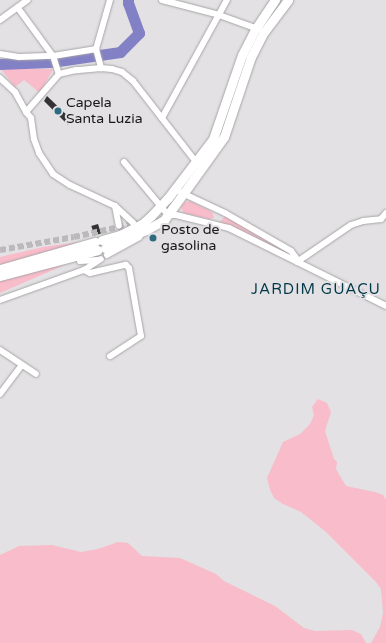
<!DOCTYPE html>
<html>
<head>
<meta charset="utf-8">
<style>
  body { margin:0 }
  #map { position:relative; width:386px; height:643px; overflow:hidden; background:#e3e1e3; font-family:"Varela Round",sans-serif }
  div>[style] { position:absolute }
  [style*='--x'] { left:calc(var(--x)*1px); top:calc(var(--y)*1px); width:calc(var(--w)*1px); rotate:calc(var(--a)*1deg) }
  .green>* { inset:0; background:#f9bcca }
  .river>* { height:11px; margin:-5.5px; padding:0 5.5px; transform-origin:5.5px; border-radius:5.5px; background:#8381c6 }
  .building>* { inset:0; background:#333234; transform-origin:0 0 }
  .minor-tunnel>* { height:6px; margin-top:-3px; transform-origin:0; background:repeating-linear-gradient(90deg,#bbb9bb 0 6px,transparent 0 9px) }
  .roads { filter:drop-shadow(0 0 1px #a7a5a7) drop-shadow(0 0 1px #a7a5a7) }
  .minor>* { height:6px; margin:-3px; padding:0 3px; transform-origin:3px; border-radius:3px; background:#fff }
  .highway>* { height:9px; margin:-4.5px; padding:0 4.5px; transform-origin:4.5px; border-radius:4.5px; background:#fff }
  .dots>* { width:11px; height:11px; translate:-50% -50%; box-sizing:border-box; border:2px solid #e3e1e3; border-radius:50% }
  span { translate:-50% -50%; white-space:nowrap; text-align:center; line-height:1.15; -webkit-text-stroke:4px #e3e1e3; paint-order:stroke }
  .poi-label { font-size:14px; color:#19191a }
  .left { translate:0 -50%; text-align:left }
  .neighbourhood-label { font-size:15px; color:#02394a; letter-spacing:1px }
</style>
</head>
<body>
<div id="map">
  <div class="green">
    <i style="clip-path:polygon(1px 69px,53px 69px,40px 93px,24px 80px,15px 87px)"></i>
    <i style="clip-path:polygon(190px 201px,212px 212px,214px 218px,209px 219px,184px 213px,181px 208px,182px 205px,185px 202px)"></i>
    <i style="clip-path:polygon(225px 216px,288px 252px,288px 255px,220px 222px)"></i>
    <i style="clip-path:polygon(79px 242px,0 269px,0 257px,43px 247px)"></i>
    <i style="clip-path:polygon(71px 258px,76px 259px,76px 260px,0 293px,0 281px)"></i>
    <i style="clip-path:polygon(318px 399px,327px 403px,331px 412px,325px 431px,334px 459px,337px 462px,336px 469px,346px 486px,375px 492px,383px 495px,386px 500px,386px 643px,371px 643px,380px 627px,383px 613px,381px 589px,376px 582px,325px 531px,301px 512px,283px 504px,274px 498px,270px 490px,267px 478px,283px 442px,300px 434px,310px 424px,314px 415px,312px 407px)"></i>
    <i style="clip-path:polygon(118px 542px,128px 543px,142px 556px,180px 558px,216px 574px,224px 581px,275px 606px,304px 628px,315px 631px,352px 630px,361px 634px,366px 643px,0 643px,0 555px,19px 546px,52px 545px,81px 552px,98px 549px)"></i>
  </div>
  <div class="river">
    <i style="--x:0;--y:64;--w:51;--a:-2.2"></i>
    <i style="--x:51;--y:62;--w:70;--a:-8.2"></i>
    <i style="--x:120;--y:52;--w:27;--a:-45"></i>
    <i style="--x:139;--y:33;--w:32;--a:-110"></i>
    <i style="--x:128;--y:3;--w:3;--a:-90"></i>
  </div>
  <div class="building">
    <i style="clip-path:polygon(47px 96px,72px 120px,68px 125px,44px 101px)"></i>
    <i style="left:98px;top:224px;width:10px;height:7px;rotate:73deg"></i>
  </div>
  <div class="minor-tunnel">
    <i style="--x:0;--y:250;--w:75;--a:-10"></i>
    <i style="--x:74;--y:237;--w:65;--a:-12.5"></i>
  </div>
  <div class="roads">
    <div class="minor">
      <i style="--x:110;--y:0;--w:51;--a:105.9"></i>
      <i style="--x:96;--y:49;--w:20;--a:75"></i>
      <i style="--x:101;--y:68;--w:25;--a:175"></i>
      <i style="--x:76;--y:70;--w:17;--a:167"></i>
      <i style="--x:59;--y:74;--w:50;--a:131"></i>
      <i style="--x:26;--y:112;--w:8;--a:50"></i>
      <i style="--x:31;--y:118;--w:21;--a:82"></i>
      <i style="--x:34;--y:139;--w:15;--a:70"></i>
      <i style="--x:39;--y:153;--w:25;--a:56"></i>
      <i style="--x:53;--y:174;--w:20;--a:33"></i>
      <i style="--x:70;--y:185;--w:50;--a:25"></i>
      <i style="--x:115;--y:206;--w:25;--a:43"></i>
      <i style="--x:162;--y:0;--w:59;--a:14.7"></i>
      <i style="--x:219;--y:15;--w:41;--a:19.7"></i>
      <i style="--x:18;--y:8;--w:59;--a:53.9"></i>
      <i style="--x:53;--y:56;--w:19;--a:72"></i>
      <i style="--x:0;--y:20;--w:34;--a:-36"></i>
      <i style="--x:0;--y:54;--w:19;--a:9"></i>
      <i style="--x:19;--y:57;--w:34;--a:-2"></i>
      <i style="--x:53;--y:56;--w:44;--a:-9.2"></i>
      <i style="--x:101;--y:68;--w:11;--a:5"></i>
      <i style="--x:112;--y:69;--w:10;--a:17"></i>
      <i style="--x:122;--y:72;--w:14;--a:39"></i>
      <i style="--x:133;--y:81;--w:103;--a:52.1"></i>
      <i style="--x:0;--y:78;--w:21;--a:43"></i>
      <i style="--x:15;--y:92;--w:23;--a:61"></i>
      <i style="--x:162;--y:118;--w:135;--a:-61.2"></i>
      <i style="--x:124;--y:162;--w:69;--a:50.3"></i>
      <i style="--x:168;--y:215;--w:8;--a:0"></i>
      <i style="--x:176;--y:215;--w:55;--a:13.8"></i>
      <i style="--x:229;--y:228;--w:175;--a:26.4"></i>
      <i style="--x:180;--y:192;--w:50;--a:25"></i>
      <i style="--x:225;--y:213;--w:76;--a:29.9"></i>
      <i style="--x:291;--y:251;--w:15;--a:53"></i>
      <i style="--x:115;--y:206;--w:20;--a:79"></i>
      <i style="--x:107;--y:255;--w:37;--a:-29"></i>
      <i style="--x:80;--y:261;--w:18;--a:-3"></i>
      <i style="--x:297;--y:262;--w:65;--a:-34.4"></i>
      <i style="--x:351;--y:225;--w:13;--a:-18"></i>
      <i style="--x:363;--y:221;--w:18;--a:-6"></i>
      <i style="--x:381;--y:219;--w:8;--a:-50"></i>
      <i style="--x:84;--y:270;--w:7;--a:27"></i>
      <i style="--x:90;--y:273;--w:37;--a:-13"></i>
      <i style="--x:126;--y:265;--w:4;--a:45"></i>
      <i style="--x:129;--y:268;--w:69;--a:80"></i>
      <i style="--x:141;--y:336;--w:37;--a:147"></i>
      <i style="--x:0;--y:300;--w:89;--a:-19.7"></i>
      <i style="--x:84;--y:270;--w:20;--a:-33"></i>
      <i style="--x:0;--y:350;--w:43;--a:33.7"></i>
      <i style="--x:0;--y:394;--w:36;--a:-53"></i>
    </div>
    <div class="highway">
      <i style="--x:102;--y:240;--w:19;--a:-16"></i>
      <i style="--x:120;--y:235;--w:25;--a:-27"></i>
      <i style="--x:142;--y:224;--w:12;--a:-42"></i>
      <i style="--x:151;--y:216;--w:25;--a:-47"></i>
      <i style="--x:168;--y:198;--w:74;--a:-52.7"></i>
      <i style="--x:213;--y:139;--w:89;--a:-71"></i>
      <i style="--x:242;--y:55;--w:30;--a:-63"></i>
      <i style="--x:256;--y:28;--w:34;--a:-56"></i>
      <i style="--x:105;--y:248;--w:45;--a:-23.7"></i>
      <i style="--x:146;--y:230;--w:21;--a:-29"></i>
      <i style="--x:164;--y:220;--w:32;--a:-54"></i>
      <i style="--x:183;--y:194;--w:70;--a:-54.3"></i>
      <i style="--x:224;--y:137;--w:84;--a:-71.4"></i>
      <i style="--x:251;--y:57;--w:28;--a:-63"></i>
      <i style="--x:264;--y:32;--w:40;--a:-53"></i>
      <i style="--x:0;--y:269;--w:99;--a:-15.9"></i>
      <i style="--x:0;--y:276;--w:101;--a:-14.9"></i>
    </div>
  </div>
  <div class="dots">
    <i style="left:58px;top:111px;background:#2e6b81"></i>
    <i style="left:153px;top:238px;background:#2e6b81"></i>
  </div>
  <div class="poi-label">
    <span class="left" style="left:66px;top:111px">Capela<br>Santa Luzia</span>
    <span class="left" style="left:161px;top:238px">Posto de<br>gasolina</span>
  </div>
  <div class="neighbourhood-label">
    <span style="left:316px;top:290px">JARDIM GUAÇU</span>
  </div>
</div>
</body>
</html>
